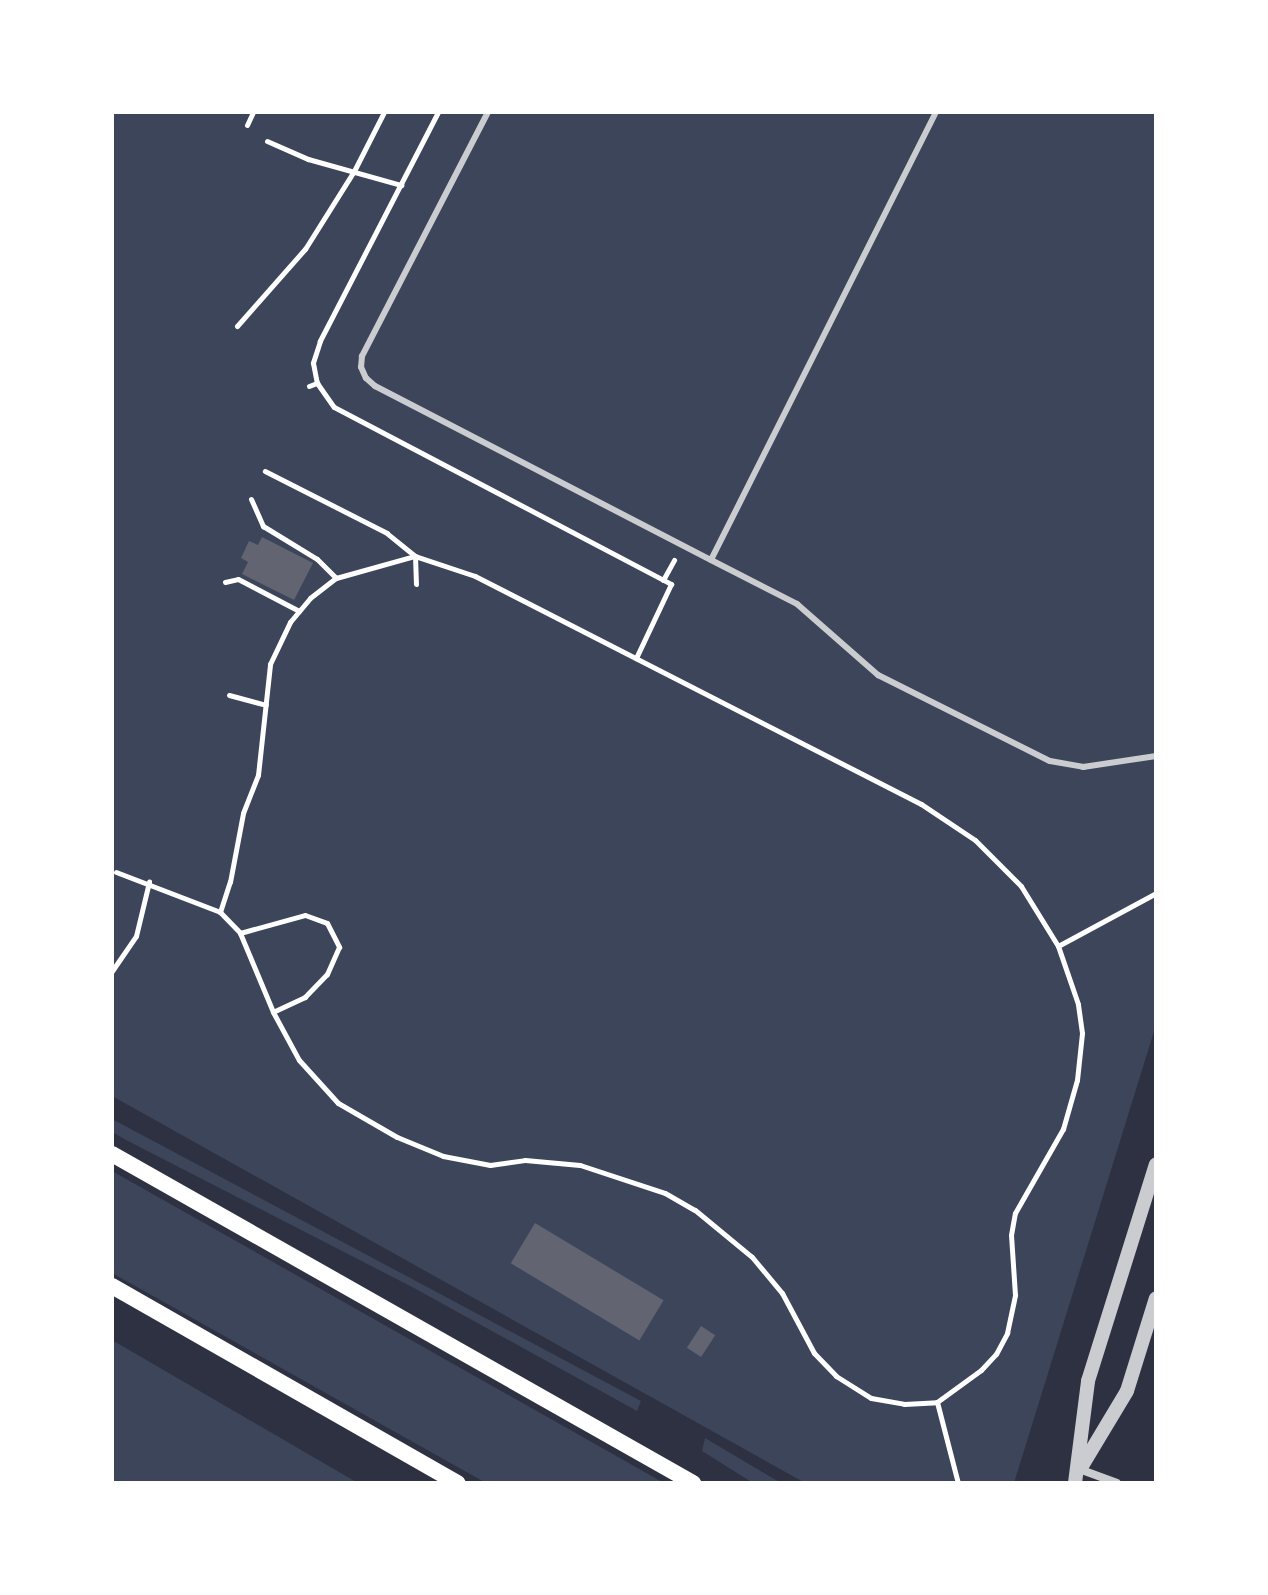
<!DOCTYPE html>
<html>
<head>
<meta charset="utf-8">
<style>
  body { margin:0 }
  #map { position:relative; width:1268px; height:1595px; overflow:hidden; background:#2d3142; font-family:"Crimson Pro",serif }
  div>[style] { position:absolute }
  [style*='--x'] { left:calc(var(--x)*1px); top:calc(var(--y)*1px); width:calc(var(--w)*1px); rotate:calc(var(--a)*1deg) }
  .green>* { inset:0; background:#3c4559 }
  .building>* { inset:0; background:#626471; transform-origin:0 0 }
  .path>* { height:5px; margin:-2.5px; padding:0 2.5px; transform-origin:2.5px; border-radius:2.5px; background:#fff }
  .service>* { height:6px; margin:-3px; padding:0 3px; transform-origin:3px; border-radius:3px; background:#caccd0 }
  .minor>* { height:8px; margin:-4px; padding:0 4px; transform-origin:4px; border-radius:4px; background:#caccd0 }
  .tertiary>* { height:14px; margin:-7px; padding:0 7px; transform-origin:7px; border-radius:7px; background:#caccd0 }
  .secondary>* { height:16px; margin:-8px; padding:0 8px; transform-origin:8px; border-radius:8px; background:#fff }
  span { translate:-50% -50%; white-space:nowrap; text-align:center; line-height:1.15; -webkit-text-stroke:8px #fff; paint-order:stroke }
  .frame { position:absolute; inset:0; border:114px solid #fff; pointer-events:none }
</style>
</head>
<body>
<div id="map">
  <div class="green">
    <i style="clip-path:polygon(112px 112px,1156px 112px,1156px 1025px,1014px 1483px,805px 1483px,112px 1096px)"></i>
    <i style="clip-path:polygon(112px 1119px,641px 1401px,637px 1411px,414px 1288px,126px 1140px,112px 1132px)"></i>
    <i style="clip-path:polygon(112px 1171px,581px 1436px,664px 1483px,486px 1483px,112px 1273px)"></i>
    <i style="clip-path:polygon(112px 1340px,358px 1483px,112px 1483px)"></i>
    <i style="clip-path:polygon(705px 1438px,781px 1483px,753px 1483px,702px 1451px)"></i>
  </div>
  <div class="building">
    <i style="clip-path:polygon(262px 537px,313px 563px,294px 600px,242px 574px,248px 562px,241px 558px,249px 541px,258px 545px)"></i>
    <i style="left:535px;top:1223px;width:150px;height:47px;rotate:31deg"></i>
    <i style="left:701px;top:1326px;width:17px;height:26px;rotate:33deg"></i>
  </div>
  <div class="path">
    <i style="--x:438;--y:112;--w:258;--a:117.3"></i>
    <i style="--x:320;--y:341;--w:23;--a:108"></i>
    <i style="--x:313;--y:363;--w:20;--a:79"></i>
    <i style="--x:317;--y:383;--w:29;--a:55"></i>
    <i style="--x:334;--y:407;--w:381;--a:27.7"></i>
    <i style="--x:671;--y:584;--w:82;--a:115.3"></i>
    <i style="--x:247;--y:125;--w:14;--a:-65"></i>
    <i style="--x:267;--y:141;--w:45;--a:23.7"></i>
    <i style="--x:308;--y:159;--w:97;--a:15.6"></i>
    <i style="--x:237;--y:326;--w:103;--a:-48.6"></i>
    <i style="--x:305;--y:249;--w:92;--a:-57.9"></i>
    <i style="--x:354;--y:171;--w:66;--a:-63"></i>
    <i style="--x:309;--y:386;--w:9;--a:-21"></i>
    <i style="--x:251;--y:499;--w:30;--a:66"></i>
    <i style="--x:263;--y:526;--w:63;--a:31.4"></i>
    <i style="--x:317;--y:559;--w:27;--a:45"></i>
    <i style="--x:663;--y:580;--w:23;--a:-61"></i>
    <i style="--x:225;--y:582;--w:13;--a:-13"></i>
    <i style="--x:238;--y:579;--w:69;--a:27.7"></i>
    <i style="--x:229;--y:695;--w:38;--a:15"></i>
    <i style="--x:116;--y:872;--w:111;--a:21"></i>
    <i style="--x:220;--y:912;--w:29;--a:46"></i>
    <i style="--x:240;--y:933;--w:86;--a:67.3"></i>
    <i style="--x:273;--y:1012;--w:55;--a:61.6"></i>
    <i style="--x:299;--y:1060;--w:58;--a:47.8"></i>
    <i style="--x:338;--y:1103;--w:68;--a:30"></i>
    <i style="--x:397;--y:1137;--w:50;--a:22.4"></i>
    <i style="--x:443;--y:1156;--w:48;--a:10.8"></i>
    <i style="--x:490;--y:1165;--w:35;--a:-8"></i>
    <i style="--x:525;--y:1160;--w:55;--a:5.2"></i>
    <i style="--x:580;--y:1165;--w:89;--a:18.2"></i>
    <i style="--x:665;--y:1193;--w:34;--a:30"></i>
    <i style="--x:695;--y:1210;--w:74;--a:39.5"></i>
    <i style="--x:752;--y:1257;--w:47;--a:50.2"></i>
    <i style="--x:782;--y:1293;--w:68;--a:61.9"></i>
    <i style="--x:814;--y:1353;--w:32;--a:46"></i>
    <i style="--x:836;--y:1376;--w:41;--a:32.2"></i>
    <i style="--x:871;--y:1398;--w:34;--a:10"></i>
    <i style="--x:904;--y:1404;--w:33;--a:-3"></i>
    <i style="--x:937;--y:1402;--w:54;--a:-36"></i>
    <i style="--x:981;--y:1370;--w:22;--a:-47"></i>
    <i style="--x:996;--y:1354;--w:24;--a:-62"></i>
    <i style="--x:1007;--y:1333;--w:39;--a:-78"></i>
    <i style="--x:1015;--y:1295;--w:60;--a:-93.8"></i>
    <i style="--x:1011;--y:1235;--w:22;--a:-80"></i>
    <i style="--x:1015;--y:1213;--w:97;--a:-60.3"></i>
    <i style="--x:1063;--y:1129;--w:51;--a:-74.1"></i>
    <i style="--x:1077;--y:1080;--w:47;--a:-83.9"></i>
    <i style="--x:1082;--y:1033;--w:29;--a:-98"></i>
    <i style="--x:1078;--y:1004;--w:61;--a:-109"></i>
    <i style="--x:1058;--y:946;--w:70;--a:-121.7"></i>
    <i style="--x:1021;--y:886;--w:65;--a:-135"></i>
    <i style="--x:975;--y:840;--w:65;--a:-146.3"></i>
    <i style="--x:921;--y:804;--w:501;--a:-152.92"></i>
    <i style="--x:475;--y:576;--w:63;--a:-161.6"></i>
    <i style="--x:415;--y:556;--w:36;--a:-141"></i>
    <i style="--x:387;--y:533;--w:137;--a:-153.1"></i>
    <i style="--x:220;--y:912;--w:32;--a:-72"></i>
    <i style="--x:230;--y:882;--w:70;--a:-79.3"></i>
    <i style="--x:243;--y:813;--w:41;--a:-68.5"></i>
    <i style="--x:258;--y:775;--w:112;--a:-83.8"></i>
    <i style="--x:270;--y:664;--w:47;--a:-64.5"></i>
    <i style="--x:290;--y:622;--w:31;--a:-50"></i>
    <i style="--x:310;--y:598;--w:33;--a:-38"></i>
    <i style="--x:336;--y:578;--w:82;--a:-15.6"></i>
    <i style="--x:415;--y:556;--w:28;--a:88"></i>
    <i style="--x:240;--y:933;--w:67;--a:-15.5"></i>
    <i style="--x:305;--y:915;--w:23;--a:20"></i>
    <i style="--x:327;--y:923;--w:27;--a:63"></i>
    <i style="--x:339;--y:947;--w:30;--a:114"></i>
    <i style="--x:327;--y:974;--w:32;--a:134"></i>
    <i style="--x:305;--y:997;--w:35;--a:155"></i>
    <i style="--x:1058;--y:946;--w:111;--a:-28.4"></i>
    <i style="--x:112;--y:971;--w:42;--a:-55.6"></i>
    <i style="--x:136;--y:936;--w:56;--a:-76.5"></i>
    <i style="--x:937;--y:1402;--w:84;--a:75.5"></i>
  </div>
  <div class="service">
    <i style="--x:488;--y:112;--w:275;--a:117.3"></i>
    <i style="--x:362;--y:356;--w:11;--a:95"></i>
    <i style="--x:361;--y:367;--w:12;--a:66"></i>
    <i style="--x:366;--y:378;--w:12;--a:42"></i>
    <i style="--x:375;--y:386;--w:378;--a:27.4"></i>
    <i style="--x:936;--y:112;--w:501;--a:116.67"></i>
    <i style="--x:711;--y:560;--w:97;--a:27.1"></i>
    <i style="--x:797;--y:604;--w:108;--a:41.2"></i>
    <i style="--x:878;--y:675;--w:192;--a:26.6"></i>
    <i style="--x:1050;--y:761;--w:34;--a:10"></i>
    <i style="--x:1083;--y:767;--w:74;--a:-8.6"></i>
  </div>
  <div class="minor">
    <i style="--x:1079;--y:1469;--w:40;--a:20.2"></i>
  </div>
  <div class="tertiary">
    <i style="--x:1082;--y:1466;--w:87;--a:-59"></i>
    <i style="--x:1127;--y:1391;--w:97;--a:-72.7"></i>
    <i style="--x:1075;--y:1483;--w:103;--a:-82.7"></i>
    <i style="--x:1088;--y:1381;--w:227;--a:-72.6"></i>
  </div>
  <div class="secondary">
    <i style="--x:112;--y:1154;--w:668;--a:29.52"></i>
    <i style="--x:112;--y:1286;--w:398;--a:29.7"></i>
  </div>
  <div class="frame"></div>
</div>
</body>
</html>
